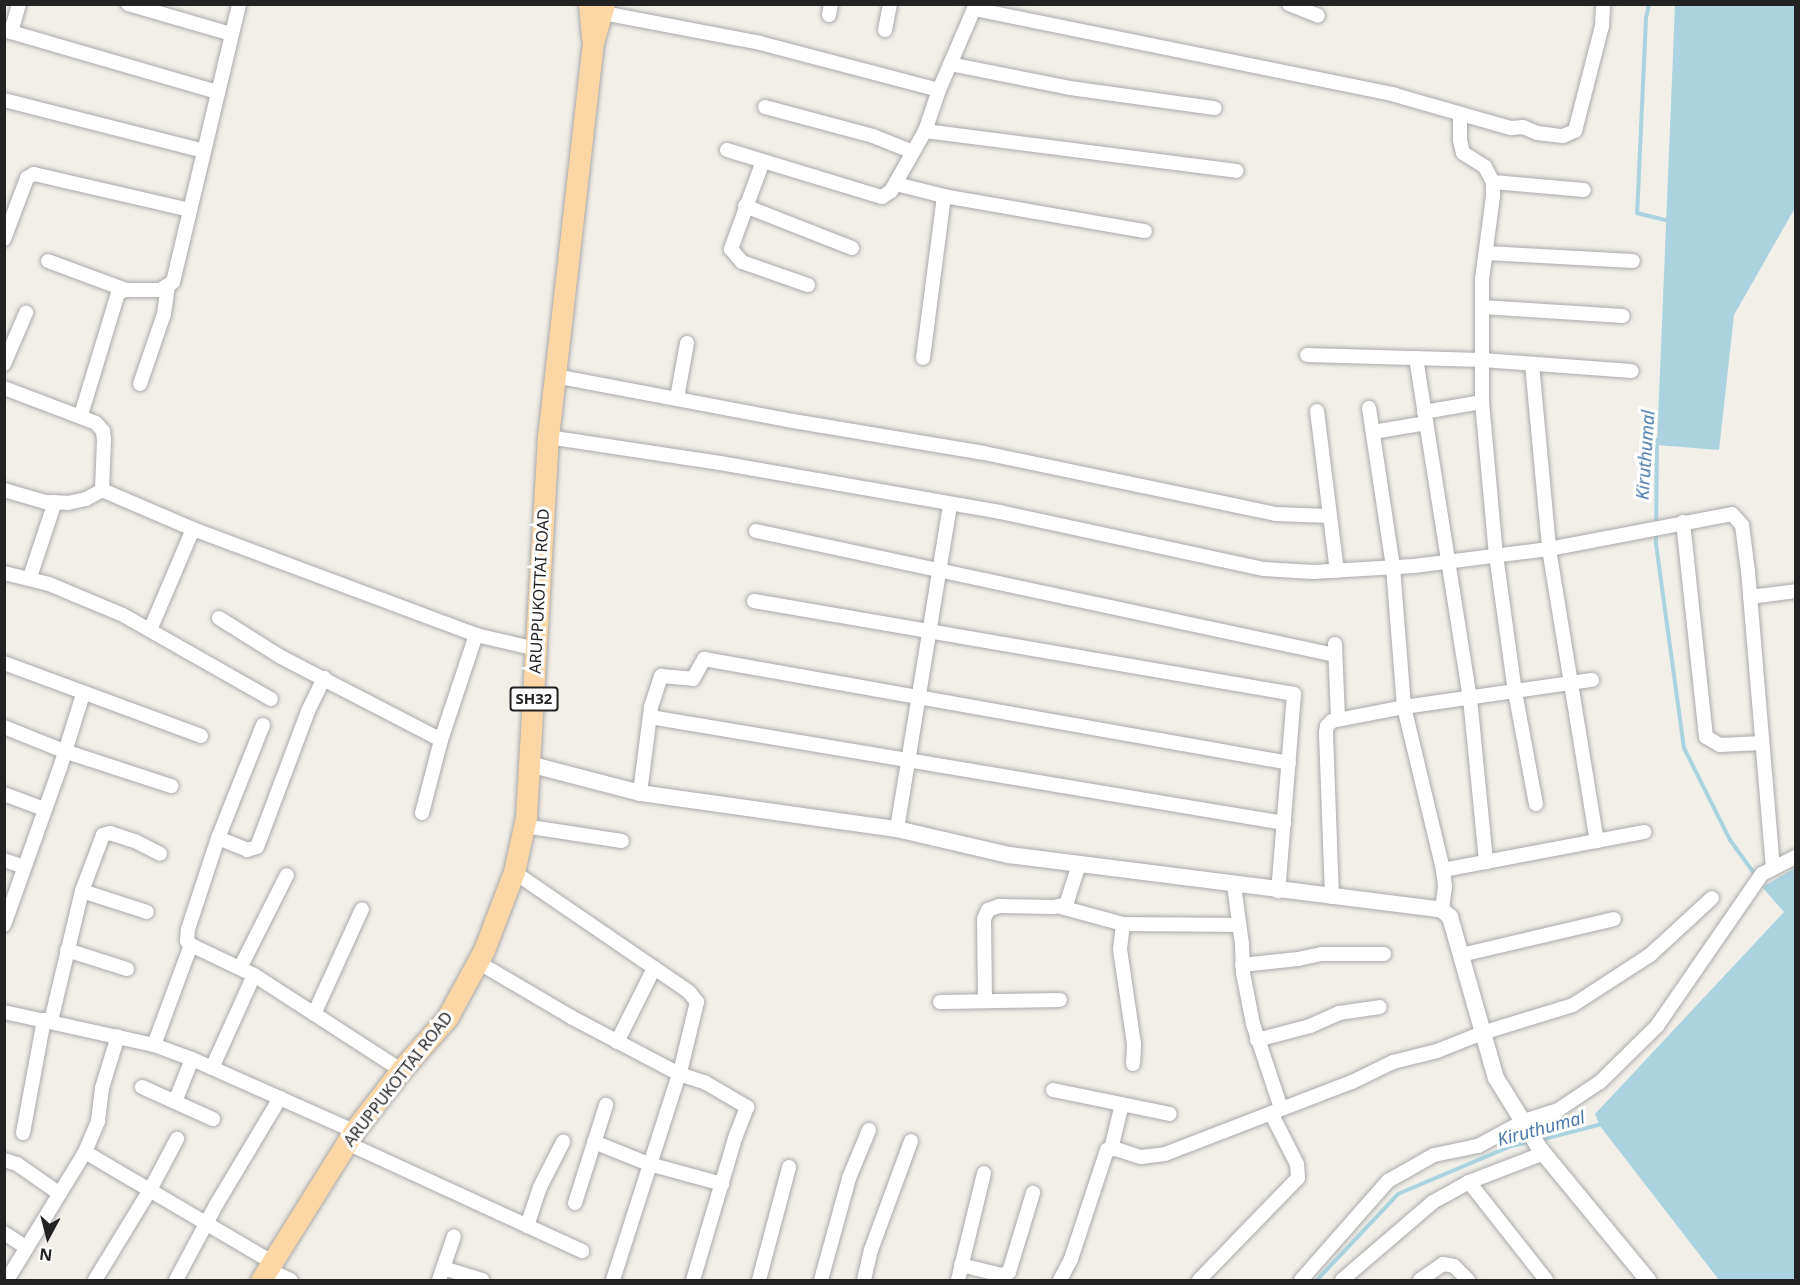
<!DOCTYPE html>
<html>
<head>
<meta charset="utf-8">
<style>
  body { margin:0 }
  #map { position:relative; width:1800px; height:1285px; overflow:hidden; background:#f2efe9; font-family:"Noto Sans",sans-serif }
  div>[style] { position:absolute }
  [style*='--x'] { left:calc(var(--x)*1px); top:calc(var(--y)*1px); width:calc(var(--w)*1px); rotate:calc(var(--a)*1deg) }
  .water>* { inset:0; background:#aad3df }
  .stream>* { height:4px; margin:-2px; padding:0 2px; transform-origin:2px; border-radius:2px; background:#aad3df }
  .roads { filter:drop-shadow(0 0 2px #a9a9a9) drop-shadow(0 0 2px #a9a9a9) }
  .minor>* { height:14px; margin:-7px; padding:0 7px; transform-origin:7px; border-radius:7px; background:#fff }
  .tertiary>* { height:16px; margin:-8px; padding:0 8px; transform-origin:8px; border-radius:8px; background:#fff }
  .primary>* { height:21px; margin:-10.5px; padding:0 10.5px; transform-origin:10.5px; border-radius:10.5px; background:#fcd6a4 }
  span { translate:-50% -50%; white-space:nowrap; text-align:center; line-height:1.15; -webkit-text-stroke:6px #fff; paint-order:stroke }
  .shield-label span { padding:2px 4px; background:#fff; border:2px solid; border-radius:4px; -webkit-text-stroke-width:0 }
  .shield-label { font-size:15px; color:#222; font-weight:700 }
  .street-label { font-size:16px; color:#222 }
  .water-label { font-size:18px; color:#4a7aab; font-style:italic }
  .frame { position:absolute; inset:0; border:6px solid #222; pointer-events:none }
  .north { position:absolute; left:18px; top:1207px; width:60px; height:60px; -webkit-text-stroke:4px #fff; paint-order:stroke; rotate:187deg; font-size:16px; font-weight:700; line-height:24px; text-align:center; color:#222 }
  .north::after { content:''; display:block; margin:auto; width:21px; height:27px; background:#222; clip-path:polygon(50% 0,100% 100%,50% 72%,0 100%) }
</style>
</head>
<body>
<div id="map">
  <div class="water">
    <i style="clip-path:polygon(1675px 5px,1795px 5px,1795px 208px,1734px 315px,1719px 450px,1657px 445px)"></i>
    <i style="clip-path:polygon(1795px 868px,1795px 1280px,1719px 1280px,1600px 1126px,1595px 1114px,1784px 912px,1762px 887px)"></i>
  </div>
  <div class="stream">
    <i style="--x:1649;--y:4;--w:14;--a:102"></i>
    <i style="--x:1646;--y:18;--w:195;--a:92.6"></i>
    <i style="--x:1637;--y:213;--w:32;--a:14"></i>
    <i style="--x:1657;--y:440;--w:104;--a:90.6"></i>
    <i style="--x:1656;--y:544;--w:206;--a:82.2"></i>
    <i style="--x:1684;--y:748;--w:103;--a:63.4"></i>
    <i style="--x:1730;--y:840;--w:44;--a:54.2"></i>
    <i style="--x:1540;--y:1140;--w:64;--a:-14.5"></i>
    <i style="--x:1317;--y:1280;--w:118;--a:-46.7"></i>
    <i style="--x:1398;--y:1194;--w:123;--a:-23"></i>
    <i style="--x:1511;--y:1146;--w:19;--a:-12"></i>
  </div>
  <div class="roads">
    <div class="minor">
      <i style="--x:128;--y:4;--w:107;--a:16.2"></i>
      <i style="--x:1289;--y:4;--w:31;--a:22"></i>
      <i style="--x:974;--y:9;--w:430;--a:11.5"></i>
      <i style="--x:1395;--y:95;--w:121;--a:15.9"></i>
      <i style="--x:1511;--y:128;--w:12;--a:-5"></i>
      <i style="--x:1523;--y:127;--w:15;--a:23"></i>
      <i style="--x:1537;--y:133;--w:26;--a:7"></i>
      <i style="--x:1563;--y:136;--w:13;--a:-23"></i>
      <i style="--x:1575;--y:131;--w:108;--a:-75.6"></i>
      <i style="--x:1602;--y:26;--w:22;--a:-87"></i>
      <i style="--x:603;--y:13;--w:160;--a:10.8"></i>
      <i style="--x:760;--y:43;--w:185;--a:14.7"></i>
      <i style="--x:939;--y:90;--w:94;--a:-66.7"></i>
      <i style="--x:829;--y:15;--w:11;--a:-80"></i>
      <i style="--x:4;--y:30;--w:223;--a:16.2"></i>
      <i style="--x:885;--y:30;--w:26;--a:-79"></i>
      <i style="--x:11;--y:32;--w:29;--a:-74"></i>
      <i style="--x:950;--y:64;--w:122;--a:11.3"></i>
      <i style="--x:1070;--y:88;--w:146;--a:7.9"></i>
      <i style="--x:4;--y:100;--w:206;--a:14.3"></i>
      <i style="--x:765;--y:107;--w:112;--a:15"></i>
      <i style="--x:873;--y:136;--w:43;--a:21.8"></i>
      <i style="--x:1460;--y:114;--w:26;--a:90"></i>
      <i style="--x:1460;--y:140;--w:13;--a:77"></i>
      <i style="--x:1463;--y:153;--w:26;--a:32"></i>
      <i style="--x:1485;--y:167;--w:17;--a:62"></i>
      <i style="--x:1493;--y:182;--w:14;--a:90"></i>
      <i style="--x:1493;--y:196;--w:84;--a:97.5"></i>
      <i style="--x:1482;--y:279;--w:123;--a:90"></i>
      <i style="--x:1482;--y:402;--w:154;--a:84.8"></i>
      <i style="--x:1496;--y:555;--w:138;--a:82.1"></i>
      <i style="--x:1515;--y:692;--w:114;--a:79.4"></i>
      <i style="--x:925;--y:131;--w:314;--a:7.3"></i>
      <i style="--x:727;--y:150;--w:162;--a:16.9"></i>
      <i style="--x:882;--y:197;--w:11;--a:-34"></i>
      <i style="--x:891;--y:191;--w:69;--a:-60.5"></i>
      <i style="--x:925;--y:131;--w:43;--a:-71.1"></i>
      <i style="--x:763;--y:161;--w:94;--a:110"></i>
      <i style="--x:731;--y:249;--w:17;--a:50"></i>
      <i style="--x:742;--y:262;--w:70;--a:19.2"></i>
      <i style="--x:1493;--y:182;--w:91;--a:5"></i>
      <i style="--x:896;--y:184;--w:49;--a:14"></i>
      <i style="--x:944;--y:196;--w:204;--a:9.9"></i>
      <i style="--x:745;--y:206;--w:115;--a:21.4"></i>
      <i style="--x:4;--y:239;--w:65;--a:-69.3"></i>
      <i style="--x:27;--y:178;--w:8;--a:-30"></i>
      <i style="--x:34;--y:174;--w:160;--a:13"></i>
      <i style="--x:1486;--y:253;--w:147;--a:3.1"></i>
      <i style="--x:48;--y:261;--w:83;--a:20.4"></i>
      <i style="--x:1482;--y:307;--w:141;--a:3.7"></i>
      <i style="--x:1307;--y:355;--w:175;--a:1.6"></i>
      <i style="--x:1482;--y:360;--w:150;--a:4.2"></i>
      <i style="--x:923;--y:358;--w:163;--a:-82.6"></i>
      <i style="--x:1416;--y:358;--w:344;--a:81"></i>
      <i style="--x:1470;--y:698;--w:165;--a:84.4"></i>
      <i style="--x:4;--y:364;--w:56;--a:-66.7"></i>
      <i style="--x:1532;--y:364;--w:186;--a:84.7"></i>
      <i style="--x:1549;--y:549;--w:296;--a:80.7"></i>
      <i style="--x:555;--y:376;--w:236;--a:10.7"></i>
      <i style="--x:787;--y:420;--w:200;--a:9.5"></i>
      <i style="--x:984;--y:453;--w:297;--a:11.8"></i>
      <i style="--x:1275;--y:514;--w:55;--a:2.1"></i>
      <i style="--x:140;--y:384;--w:74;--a:-71.1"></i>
      <i style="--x:164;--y:314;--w:27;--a:-82"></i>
      <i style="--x:4;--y:388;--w:98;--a:20.8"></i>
      <i style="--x:96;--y:423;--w:11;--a:49"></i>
      <i style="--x:103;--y:431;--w:9;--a:84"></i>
      <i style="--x:104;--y:440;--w:50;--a:92.3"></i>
      <i style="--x:677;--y:398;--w:56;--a:-79.7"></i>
      <i style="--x:1369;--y:408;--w:161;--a:81.4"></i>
      <i style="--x:1393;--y:567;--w:140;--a:85.5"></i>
      <i style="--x:1404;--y:707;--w:168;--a:76.5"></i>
      <i style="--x:1443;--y:870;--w:16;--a:83"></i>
      <i style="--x:1445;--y:886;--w:24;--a:97"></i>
      <i style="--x:1317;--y:411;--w:161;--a:82.9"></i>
      <i style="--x:1424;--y:412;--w:59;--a:-9.8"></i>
      <i style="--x:81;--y:415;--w:127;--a:-73.1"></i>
      <i style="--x:118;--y:293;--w:9;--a:-21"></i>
      <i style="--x:126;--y:290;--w:34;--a:0"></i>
      <i style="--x:160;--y:290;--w:15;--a:-32"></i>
      <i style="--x:173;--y:282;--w:286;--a:-76.6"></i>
      <i style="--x:1373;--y:432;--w:54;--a:-9.6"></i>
      <i style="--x:548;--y:437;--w:174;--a:8.6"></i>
      <i style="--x:720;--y:463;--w:284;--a:9.9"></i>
      <i style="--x:1000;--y:512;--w:270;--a:12.2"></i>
      <i style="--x:1264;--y:569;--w:49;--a:3.5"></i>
      <i style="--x:1313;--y:572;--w:101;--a:-3.4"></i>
      <i style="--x:1414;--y:566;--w:136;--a:-7.2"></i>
      <i style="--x:1549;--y:549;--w:186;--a:-10.8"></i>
      <i style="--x:1732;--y:514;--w:15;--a:48"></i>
      <i style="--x:1742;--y:525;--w:46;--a:82.6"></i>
      <i style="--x:1748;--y:571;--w:298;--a:85.2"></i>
      <i style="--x:4;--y:490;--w:43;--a:16.3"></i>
      <i style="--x:45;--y:502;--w:23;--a:2"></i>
      <i style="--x:68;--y:503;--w:18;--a:-13"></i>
      <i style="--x:86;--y:499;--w:18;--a:-29"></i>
      <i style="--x:102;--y:490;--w:99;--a:23.2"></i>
      <i style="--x:193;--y:529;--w:302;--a:20.5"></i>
      <i style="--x:476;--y:635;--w:62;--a:13.1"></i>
      <i style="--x:1683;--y:522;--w:216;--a:83.9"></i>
      <i style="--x:1706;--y:737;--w:16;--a:30"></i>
      <i style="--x:1720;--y:745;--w:42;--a:-2.7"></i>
      <i style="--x:756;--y:531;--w:592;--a:12.09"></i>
      <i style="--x:4;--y:573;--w:46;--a:13.7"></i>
      <i style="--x:49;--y:584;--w:80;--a:22.7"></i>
      <i style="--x:123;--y:615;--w:170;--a:29.6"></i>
      <i style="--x:30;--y:577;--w:79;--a:-71.6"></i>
      <i style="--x:1750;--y:597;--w:46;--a:-7.4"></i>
      <i style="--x:754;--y:601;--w:548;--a:9.77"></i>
      <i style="--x:1294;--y:694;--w:198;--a:94.6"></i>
      <i style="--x:219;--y:618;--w:73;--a:32.2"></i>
      <i style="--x:281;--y:657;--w:180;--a:27.4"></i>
      <i style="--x:150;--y:630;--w:110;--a:-66.9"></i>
      <i style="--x:1335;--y:644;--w:75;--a:87.7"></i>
      <i style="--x:4;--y:663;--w:210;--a:20.3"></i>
      <i style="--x:650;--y:717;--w:643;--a:9.49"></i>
      <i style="--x:263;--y:725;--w:122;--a:111.7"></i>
      <i style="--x:218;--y:838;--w:96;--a:108.2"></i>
      <i style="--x:188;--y:929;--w:12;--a:95"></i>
      <i style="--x:187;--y:941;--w:6;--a:45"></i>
      <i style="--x:191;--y:945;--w:70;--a:25.5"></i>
      <i style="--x:254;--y:975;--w:175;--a:32.9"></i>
      <i style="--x:4;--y:727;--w:65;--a:21.8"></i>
      <i style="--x:64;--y:751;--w:113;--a:18.1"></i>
      <i style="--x:640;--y:793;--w:87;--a:-82.7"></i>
      <i style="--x:651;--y:707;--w:33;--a:-72"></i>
      <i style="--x:661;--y:676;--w:32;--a:5"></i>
      <i style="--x:693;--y:679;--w:23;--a:-61"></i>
      <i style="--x:704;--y:659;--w:594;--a:10.08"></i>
      <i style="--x:4;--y:794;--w:43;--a:20.6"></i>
      <i style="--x:422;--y:813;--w:75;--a:-75.4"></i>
      <i style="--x:441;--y:740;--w:111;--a:-71.6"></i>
      <i style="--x:524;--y:826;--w:99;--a:8.7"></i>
      <i style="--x:897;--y:829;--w:328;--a:-80.7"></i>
      <i style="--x:218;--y:838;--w:31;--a:22"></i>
      <i style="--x:247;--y:850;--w:10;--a:-17"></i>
      <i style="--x:257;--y:847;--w:145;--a:-69.4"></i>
      <i style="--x:308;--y:711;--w:37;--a:-64"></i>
      <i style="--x:4;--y:860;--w:21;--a:19"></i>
      <i style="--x:1443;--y:870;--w:205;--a:-10.7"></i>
      <i style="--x:514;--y:872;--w:212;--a:34.4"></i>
      <i style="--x:689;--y:992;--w:13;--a:51"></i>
      <i style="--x:697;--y:1002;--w:68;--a:103.6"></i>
      <i style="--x:681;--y:1068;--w:223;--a:107.8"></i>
      <i style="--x:1234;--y:885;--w:60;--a:82.3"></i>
      <i style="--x:1242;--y:944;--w:29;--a:88"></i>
      <i style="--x:1243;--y:973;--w:52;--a:78.9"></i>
      <i style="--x:1253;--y:1024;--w:89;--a:71.6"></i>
      <i style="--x:82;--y:891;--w:68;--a:17.9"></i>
      <i style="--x:1332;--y:897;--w:165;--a:-92.1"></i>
      <i style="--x:1326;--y:732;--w:6;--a:-81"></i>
      <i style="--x:1327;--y:726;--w:7;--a:-45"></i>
      <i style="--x:1332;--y:721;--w:73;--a:-11"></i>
      <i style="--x:1404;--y:707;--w:190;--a:-8.2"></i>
      <i style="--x:1061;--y:907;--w:64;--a:15.3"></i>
      <i style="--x:4;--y:925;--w:167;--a:-70.4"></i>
      <i style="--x:60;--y:768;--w:77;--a:-72.7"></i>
      <i style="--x:67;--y:950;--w:63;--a:17.6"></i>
      <i style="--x:1461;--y:955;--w:157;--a:-13.2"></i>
      <i style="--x:476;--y:961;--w:110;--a:30.5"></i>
      <i style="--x:571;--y:1017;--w:122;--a:27.8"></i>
      <i style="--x:679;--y:1074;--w:28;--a:18"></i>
      <i style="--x:706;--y:1083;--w:48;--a:30.3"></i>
      <i style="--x:747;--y:1107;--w:30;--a:111"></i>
      <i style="--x:736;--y:1135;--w:151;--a:106.5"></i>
      <i style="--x:1242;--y:965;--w:56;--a:-6.1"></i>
      <i style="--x:1298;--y:959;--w:24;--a:-12"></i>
      <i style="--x:1321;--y:954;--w:63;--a:0"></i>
      <i style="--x:240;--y:968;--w:104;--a:-63.2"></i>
      <i style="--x:985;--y:1001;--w:82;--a:-90.7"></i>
      <i style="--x:984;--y:919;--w:10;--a:-66"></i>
      <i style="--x:988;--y:910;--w:12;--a:-20"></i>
      <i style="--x:999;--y:906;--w:54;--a:1.1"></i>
      <i style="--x:1053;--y:907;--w:13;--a:-9"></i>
      <i style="--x:1066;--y:905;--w:43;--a:-72.4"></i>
      <i style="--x:940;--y:1002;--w:120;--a:-1"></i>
      <i style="--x:4;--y:1012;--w:154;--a:12.4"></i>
      <i style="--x:154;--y:1045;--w:40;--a:20.2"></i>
      <i style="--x:192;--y:1059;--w:177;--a:24"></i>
      <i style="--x:314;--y:1014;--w:115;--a:-65.4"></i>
      <i style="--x:51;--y:1021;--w:134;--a:-76.6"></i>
      <i style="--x:82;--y:891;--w:60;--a:-69.4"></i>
      <i style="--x:103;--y:835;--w:7;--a:-16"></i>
      <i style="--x:110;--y:833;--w:26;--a:18"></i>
      <i style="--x:135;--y:841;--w:28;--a:27"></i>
      <i style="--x:1257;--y:1040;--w:55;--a:-14.8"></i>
      <i style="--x:1310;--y:1026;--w:32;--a:-24"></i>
      <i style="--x:1339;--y:1013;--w:41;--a:-8.3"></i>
      <i style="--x:617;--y:1042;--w:83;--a:-63.4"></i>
      <i style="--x:154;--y:1045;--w:107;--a:-69.7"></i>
      <i style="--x:1133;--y:1064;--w:20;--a:-87"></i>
      <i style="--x:1134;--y:1044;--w:96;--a:-98.4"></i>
      <i style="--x:1120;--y:949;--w:25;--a:-83"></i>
      <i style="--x:1123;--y:924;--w:116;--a:0.5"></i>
      <i style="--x:212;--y:1068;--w:102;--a:-65.7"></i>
      <i style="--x:142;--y:1087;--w:78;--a:24.3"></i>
      <i style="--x:1053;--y:1090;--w:119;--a:11.6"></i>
      <i style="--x:175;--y:1102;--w:46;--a:-68.4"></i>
      <i style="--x:23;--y:1133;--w:115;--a:-79.5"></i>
      <i style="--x:594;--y:1142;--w:59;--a:21.8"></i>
      <i style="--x:649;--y:1164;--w:76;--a:15.3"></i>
      <i style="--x:347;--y:1143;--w:259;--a:24.7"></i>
      <i style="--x:1111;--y:1149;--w:46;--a:-76.3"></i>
      <i style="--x:85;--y:1152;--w:34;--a:-67"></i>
      <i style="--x:98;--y:1121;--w:33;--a:-83"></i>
      <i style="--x:102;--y:1088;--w:54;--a:-72.9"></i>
      <i style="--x:4;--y:1160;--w:14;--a:17"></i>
      <i style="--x:17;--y:1164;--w:52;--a:34.9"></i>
      <i style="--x:1469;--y:1182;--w:125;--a:51.8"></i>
      <i style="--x:575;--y:1203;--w:103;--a:-72.4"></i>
      <i style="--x:527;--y:1226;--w:41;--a:-71.6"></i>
      <i style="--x:540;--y:1187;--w:51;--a:-62.9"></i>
      <i style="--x:4;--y:1233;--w:27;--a:33"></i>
      <i style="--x:961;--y:1265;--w:42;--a:13.7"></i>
      <i style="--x:1002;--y:1275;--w:8;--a:-23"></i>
      <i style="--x:1009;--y:1272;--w:83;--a:-73.1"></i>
      <i style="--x:443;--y:1268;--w:41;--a:17.1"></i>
      <i style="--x:267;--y:1269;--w:26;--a:25"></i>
      <i style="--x:7;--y:1280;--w:150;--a:-58.6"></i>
      <i style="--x:85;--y:1152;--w:217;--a:30.5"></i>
      <i style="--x:95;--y:1280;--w:105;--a:-58.6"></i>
      <i style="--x:150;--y:1190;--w:58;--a:-62.1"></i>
      <i style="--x:176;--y:1280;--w:85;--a:-61.9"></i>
      <i style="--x:216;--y:1205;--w:125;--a:-59.1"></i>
      <i style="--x:439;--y:1280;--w:46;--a:-71.2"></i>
      <i style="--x:759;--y:1280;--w:117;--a:-75.1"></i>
      <i style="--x:821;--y:1280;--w:106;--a:-74.6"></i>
      <i style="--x:849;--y:1178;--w:52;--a:-67.4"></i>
      <i style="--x:864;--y:1280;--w:31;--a:-77"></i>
      <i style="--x:871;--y:1250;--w:116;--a:-69.8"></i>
      <i style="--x:958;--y:1280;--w:110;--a:-76.3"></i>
      <i style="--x:1060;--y:1280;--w:24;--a:-62"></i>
      <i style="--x:1071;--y:1259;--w:115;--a:-71.7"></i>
      <i style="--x:1107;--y:1150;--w:9;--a:-6"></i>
      <i style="--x:1116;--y:1149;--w:26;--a:18"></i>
      <i style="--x:1141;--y:1157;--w:24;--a:-7"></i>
      <i style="--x:1165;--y:1154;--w:200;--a:-21.1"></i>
      <i style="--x:1352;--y:1082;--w:46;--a:-26"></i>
      <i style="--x:1393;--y:1062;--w:45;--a:-14"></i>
      <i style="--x:1437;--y:1051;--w:48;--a:-21.8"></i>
      <i style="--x:1482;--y:1033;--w:95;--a:-17.1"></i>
      <i style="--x:1573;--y:1005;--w:92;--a:-33"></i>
      <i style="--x:1650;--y:955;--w:84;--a:-42.6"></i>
      <i style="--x:1199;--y:1280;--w:142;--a:-45.9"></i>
      <i style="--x:1298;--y:1178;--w:14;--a:-94"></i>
      <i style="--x:1297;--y:1164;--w:57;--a:-117"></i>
      <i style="--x:1301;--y:1280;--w:132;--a:-48.7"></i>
      <i style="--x:1388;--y:1181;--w:53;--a:-29.5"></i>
      <i style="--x:1434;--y:1155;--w:45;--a:-11.6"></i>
      <i style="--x:1478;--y:1146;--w:52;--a:-28.5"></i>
      <i style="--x:1524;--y:1121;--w:36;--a:-18"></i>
      <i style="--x:1558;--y:1110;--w:50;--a:-33.7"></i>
      <i style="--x:1600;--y:1082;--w:80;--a:-44.5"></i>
      <i style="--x:1657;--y:1026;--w:185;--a:-55.4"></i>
      <i style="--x:1762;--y:874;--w:38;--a:-27"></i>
      <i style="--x:1342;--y:1280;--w:120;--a:-40.6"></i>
      <i style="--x:1433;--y:1202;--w:41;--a:-29.1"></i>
      <i style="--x:1469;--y:1182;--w:80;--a:-21.1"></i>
      <i style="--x:1420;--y:1280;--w:28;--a:-35"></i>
      <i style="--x:1443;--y:1264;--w:11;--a:10"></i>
      <i style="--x:1454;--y:1266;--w:20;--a:45"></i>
    </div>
    <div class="tertiary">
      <i style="--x:529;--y:764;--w:115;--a:14.6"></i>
      <i style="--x:640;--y:793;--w:260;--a:8"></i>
      <i style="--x:897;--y:829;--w:115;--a:13.1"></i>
      <i style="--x:1009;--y:855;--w:436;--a:7.2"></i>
      <i style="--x:1442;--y:910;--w:11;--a:41"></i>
      <i style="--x:1450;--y:917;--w:167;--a:74.1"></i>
      <i style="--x:1496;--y:1078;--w:84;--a:58.2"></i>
      <i style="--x:1540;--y:1149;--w:170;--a:50.5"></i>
    </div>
    <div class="primary">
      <i style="--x:589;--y:4;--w:33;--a:85"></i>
      <i style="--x:261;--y:1280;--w:176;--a:-58"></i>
      <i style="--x:354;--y:1131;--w:77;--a:-52.4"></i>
      <i style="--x:401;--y:1070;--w:69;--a:-48.5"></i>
      <i style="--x:447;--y:1018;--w:77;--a:-61.4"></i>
      <i style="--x:484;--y:950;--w:84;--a:-69"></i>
      <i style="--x:514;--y:872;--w:56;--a:-77.7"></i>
      <i style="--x:526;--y:817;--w:381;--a:-86.7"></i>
      <i style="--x:548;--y:437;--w:397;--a:-83.5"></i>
      <i style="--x:593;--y:43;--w:41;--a:-74.2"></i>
    </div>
  </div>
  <div class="shield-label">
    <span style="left:534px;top:699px">SH32</span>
  </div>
  <div class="street-label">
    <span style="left:539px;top:591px;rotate:-87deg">ARUPPUKOTTAI ROAD</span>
    <span style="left:398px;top:1079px;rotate:-52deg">ARUPPUKOTTAI ROAD</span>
  </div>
  <div class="water-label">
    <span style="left:1645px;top:455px;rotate:-86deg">Kiruthumal</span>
    <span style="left:1541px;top:1128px;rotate:-15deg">Kiruthumal</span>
  </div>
  <div class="frame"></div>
  <div class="north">N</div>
</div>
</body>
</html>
